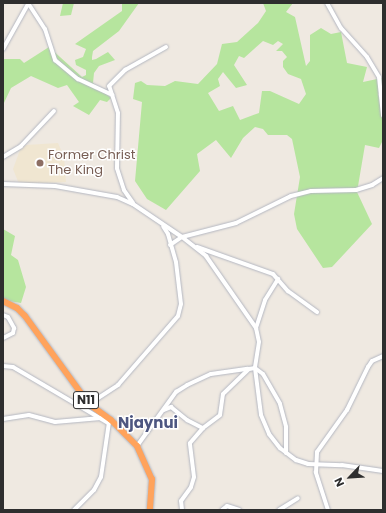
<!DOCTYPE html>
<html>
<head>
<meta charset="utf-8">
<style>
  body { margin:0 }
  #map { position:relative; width:386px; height:513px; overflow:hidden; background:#efe9e1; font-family:Poppins,sans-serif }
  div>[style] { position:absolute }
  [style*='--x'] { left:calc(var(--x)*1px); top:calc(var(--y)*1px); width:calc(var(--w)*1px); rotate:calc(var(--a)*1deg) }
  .education>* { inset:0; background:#f0e6d1 }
  .green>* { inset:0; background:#b6e59e }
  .roads { filter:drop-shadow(0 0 1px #b4b7c1) drop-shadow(0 0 1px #b4b7c1) }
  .minor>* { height:4px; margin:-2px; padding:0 2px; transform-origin:2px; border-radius:2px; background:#fff }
  .highway>* { height:6px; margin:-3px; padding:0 3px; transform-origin:3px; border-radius:3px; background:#ffa35c }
  .dots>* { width:11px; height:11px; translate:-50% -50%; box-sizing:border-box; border:2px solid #fff; border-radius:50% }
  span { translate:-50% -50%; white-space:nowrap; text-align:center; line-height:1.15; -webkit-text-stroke:3px #fff; paint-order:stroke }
  .shield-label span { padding:1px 3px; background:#fff; border:1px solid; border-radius:3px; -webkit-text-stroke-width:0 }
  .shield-label { font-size:12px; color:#2e2e2e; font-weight:700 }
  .education-label { font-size:13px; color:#785e54 }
  .left { translate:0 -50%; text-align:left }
  .quarter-label { font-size:15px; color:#4d5680; font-weight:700 }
  .frame { position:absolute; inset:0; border:4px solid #2e2e2e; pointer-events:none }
  .north { position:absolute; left:330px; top:457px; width:40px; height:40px; -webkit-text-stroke:3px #fff; paint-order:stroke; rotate:245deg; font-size:11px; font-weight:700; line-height:16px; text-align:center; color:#2e2e2e }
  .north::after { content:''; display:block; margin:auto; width:14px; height:18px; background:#2e2e2e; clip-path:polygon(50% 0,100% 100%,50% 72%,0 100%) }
</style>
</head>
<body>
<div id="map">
  <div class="education">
    <i style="clip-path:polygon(58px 143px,64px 157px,66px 182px,19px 184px,13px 169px,20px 150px,26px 145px)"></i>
  </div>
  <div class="green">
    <i style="clip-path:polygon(63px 3px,74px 3px,71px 15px,60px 16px)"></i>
    <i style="clip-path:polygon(122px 3px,139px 3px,119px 31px,93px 51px,92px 57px,92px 60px,96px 59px,108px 52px,115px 60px,99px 66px,94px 73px,93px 83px,111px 98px,107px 102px,100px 100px,89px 115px,73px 106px,79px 102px,67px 85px,58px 88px,31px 76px,11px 88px,3px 105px,3px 59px,20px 59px,24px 63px,49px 47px,82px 77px,86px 75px,86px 70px,76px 65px,75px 60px,83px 57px,86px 49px,75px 44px,122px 11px)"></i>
    <i style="clip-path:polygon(evenodd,263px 3px,293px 3px,286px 12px,295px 17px,306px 66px,310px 61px,310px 35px,321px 28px,331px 34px,341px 32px,347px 63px,367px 67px,363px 82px,382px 78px,383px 80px,383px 91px,378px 94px,383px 114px,383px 140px,379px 148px,365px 145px,357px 192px,372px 224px,332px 267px,323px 268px,297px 229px,294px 214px,300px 177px,292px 139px,287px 135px,268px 135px,263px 129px,255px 127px,243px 138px,231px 158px,216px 140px,197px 154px,200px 171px,166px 210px,147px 199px,135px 181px,142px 102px,133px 99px,135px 83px,141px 81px,147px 85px,165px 86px,175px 81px,198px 84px,217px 64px,222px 44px,237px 42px,258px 23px,266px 11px,263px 3px,263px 41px,273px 45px,278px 41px,283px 44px,276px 51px,282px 51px,287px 57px,283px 61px,283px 67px,288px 74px,301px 79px,306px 94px,299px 104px,270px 91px,262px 91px,259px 113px,240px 120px,233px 106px,219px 111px,208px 93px,220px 86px,218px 79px,223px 72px,236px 88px,247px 85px,234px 65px,239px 56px,244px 58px,263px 41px)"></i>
    <i style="clip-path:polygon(3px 229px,15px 236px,11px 255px,18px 260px,26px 287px,21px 303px,3px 300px)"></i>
  </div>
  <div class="roads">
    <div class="minor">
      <i style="--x:28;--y:3;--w:31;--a:57"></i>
      <i style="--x:45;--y:29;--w:33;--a:72"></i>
      <i style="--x:55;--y:60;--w:30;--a:40"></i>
      <i style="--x:78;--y:79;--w:38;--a:25"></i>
      <i style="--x:327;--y:3;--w:29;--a:61"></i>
      <i style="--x:341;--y:28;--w:39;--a:48"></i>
      <i style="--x:367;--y:57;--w:23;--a:59"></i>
      <i style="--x:379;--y:77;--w:39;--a:84"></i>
      <i style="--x:3;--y:49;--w:51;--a:-60.9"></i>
      <i style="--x:3;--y:157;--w:21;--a:-31"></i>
      <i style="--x:21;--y:146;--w:48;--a:-46.7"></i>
      <i style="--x:3;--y:184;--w:52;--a:2.2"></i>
      <i style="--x:55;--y:186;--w:63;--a:10.1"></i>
      <i style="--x:117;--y:197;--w:17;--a:24"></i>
      <i style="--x:133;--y:204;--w:59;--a:34"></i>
      <i style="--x:182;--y:237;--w:31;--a:38"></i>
      <i style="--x:206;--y:256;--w:88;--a:55.2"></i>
      <i style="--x:256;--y:328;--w:14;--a:78"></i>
      <i style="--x:259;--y:342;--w:26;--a:99"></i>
      <i style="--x:255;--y:368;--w:47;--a:82.7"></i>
      <i style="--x:261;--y:415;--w:21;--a:67"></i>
      <i style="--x:269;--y:434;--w:18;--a:52"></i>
      <i style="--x:280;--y:448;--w:20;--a:37"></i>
      <i style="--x:296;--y:460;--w:13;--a:18"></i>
      <i style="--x:308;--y:464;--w:34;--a:2"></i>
      <i style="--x:342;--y:465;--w:41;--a:8.3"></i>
      <i style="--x:133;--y:203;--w:16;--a:-125"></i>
      <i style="--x:124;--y:190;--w:23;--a:-108"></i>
      <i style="--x:117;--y:168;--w:55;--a:-89"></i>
      <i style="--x:118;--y:113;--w:28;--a:-108"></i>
      <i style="--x:109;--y:86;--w:23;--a:-45"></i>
      <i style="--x:125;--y:70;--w:47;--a:-29.3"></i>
      <i style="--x:170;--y:245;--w:14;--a:-34"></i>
      <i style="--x:182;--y:237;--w:56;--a:-14.5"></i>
      <i style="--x:236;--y:223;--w:61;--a:-26.1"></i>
      <i style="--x:291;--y:196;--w:21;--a:-14"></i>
      <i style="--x:311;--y:191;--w:45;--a:-1.3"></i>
      <i style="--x:356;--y:190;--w:17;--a:-17"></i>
      <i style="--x:372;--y:185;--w:13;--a:-32"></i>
      <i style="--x:197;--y:247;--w:81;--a:19.6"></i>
      <i style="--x:273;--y:274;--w:23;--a:49"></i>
      <i style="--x:288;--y:291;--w:36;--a:36"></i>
      <i style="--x:3;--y:315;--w:5;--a:22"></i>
      <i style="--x:8;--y:317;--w:13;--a:61"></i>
      <i style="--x:14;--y:328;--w:5;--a:101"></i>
      <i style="--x:13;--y:333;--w:11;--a:153"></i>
      <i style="--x:256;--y:328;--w:29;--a:-72"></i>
      <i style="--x:265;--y:300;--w:25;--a:-58"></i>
      <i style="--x:3;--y:366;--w:10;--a:6"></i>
      <i style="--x:13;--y:367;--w:110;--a:30.5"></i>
      <i style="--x:89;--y:404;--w:35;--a:-33"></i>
      <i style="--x:118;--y:385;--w:91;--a:-49"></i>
      <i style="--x:178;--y:316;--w:12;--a:-76"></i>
      <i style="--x:181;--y:304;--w:42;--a:-96.8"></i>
      <i style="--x:176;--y:262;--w:29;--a:-106"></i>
      <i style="--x:168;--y:234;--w:9;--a:-122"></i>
      <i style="--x:164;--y:410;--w:8;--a:-23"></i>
      <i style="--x:171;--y:407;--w:21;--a:39"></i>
      <i style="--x:187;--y:420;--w:18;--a:27"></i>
      <i style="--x:3;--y:419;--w:26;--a:-9"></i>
      <i style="--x:29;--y:415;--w:27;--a:15"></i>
      <i style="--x:55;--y:422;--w:46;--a:-5"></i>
      <i style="--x:137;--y:446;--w:67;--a:-54.2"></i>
      <i style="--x:176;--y:392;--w:13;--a:-32"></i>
      <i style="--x:187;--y:385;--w:26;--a:-25"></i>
      <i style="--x:211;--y:374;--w:37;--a:-8"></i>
      <i style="--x:74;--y:510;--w:28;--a:-45"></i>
      <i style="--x:94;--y:490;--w:15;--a:-62"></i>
      <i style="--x:101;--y:477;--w:56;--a:-81.7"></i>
      <i style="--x:182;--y:510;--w:9;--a:-96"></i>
      <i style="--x:181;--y:501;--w:17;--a:-54"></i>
      <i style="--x:191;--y:487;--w:10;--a:-73"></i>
      <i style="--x:194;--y:477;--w:34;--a:-97"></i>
      <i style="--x:190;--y:443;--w:20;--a:-49"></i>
      <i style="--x:203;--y:428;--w:21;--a:-37"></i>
      <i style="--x:220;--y:415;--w:21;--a:-82"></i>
      <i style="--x:223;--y:394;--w:36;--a:-44"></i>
      <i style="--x:249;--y:369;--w:6;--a:-9"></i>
      <i style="--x:255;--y:368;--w:10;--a:37"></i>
      <i style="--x:263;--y:374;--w:34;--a:60"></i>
      <i style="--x:280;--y:404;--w:24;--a:75"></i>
      <i style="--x:286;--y:427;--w:26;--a:90"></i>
      <i style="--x:222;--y:510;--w:6;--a:-39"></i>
      <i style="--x:227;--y:506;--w:13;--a:18"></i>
      <i style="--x:279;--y:510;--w:22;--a:-32"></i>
      <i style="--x:328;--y:510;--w:40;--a:-108"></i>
      <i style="--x:316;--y:472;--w:20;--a:-87"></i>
      <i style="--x:317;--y:452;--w:52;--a:-54.5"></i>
      <i style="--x:347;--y:410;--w:48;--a:-64"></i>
      <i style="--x:368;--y:367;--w:7;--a:-56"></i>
      <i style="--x:372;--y:361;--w:12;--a:-24"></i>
    </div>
    <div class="highway">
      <i style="--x:3;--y:301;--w:16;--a:27"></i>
      <i style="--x:17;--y:308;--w:11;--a:45"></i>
      <i style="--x:25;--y:316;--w:109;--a:54"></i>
      <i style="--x:89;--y:404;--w:27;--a:36"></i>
      <i style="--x:111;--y:420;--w:37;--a:45"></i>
      <i style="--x:137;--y:446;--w:36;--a:66"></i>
      <i style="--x:152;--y:479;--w:31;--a:94"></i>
    </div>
  </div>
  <div class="dots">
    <i style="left:40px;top:163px;background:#8d6e63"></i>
  </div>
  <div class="shield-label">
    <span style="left:86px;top:400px">N11</span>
  </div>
  <div class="education-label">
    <span class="left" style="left:48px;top:163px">Former Christ<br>The King</span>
  </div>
  <div class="quarter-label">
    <span style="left:148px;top:423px">Njaynui</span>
  </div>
  <div class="frame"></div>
  <div class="north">N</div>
</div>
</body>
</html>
